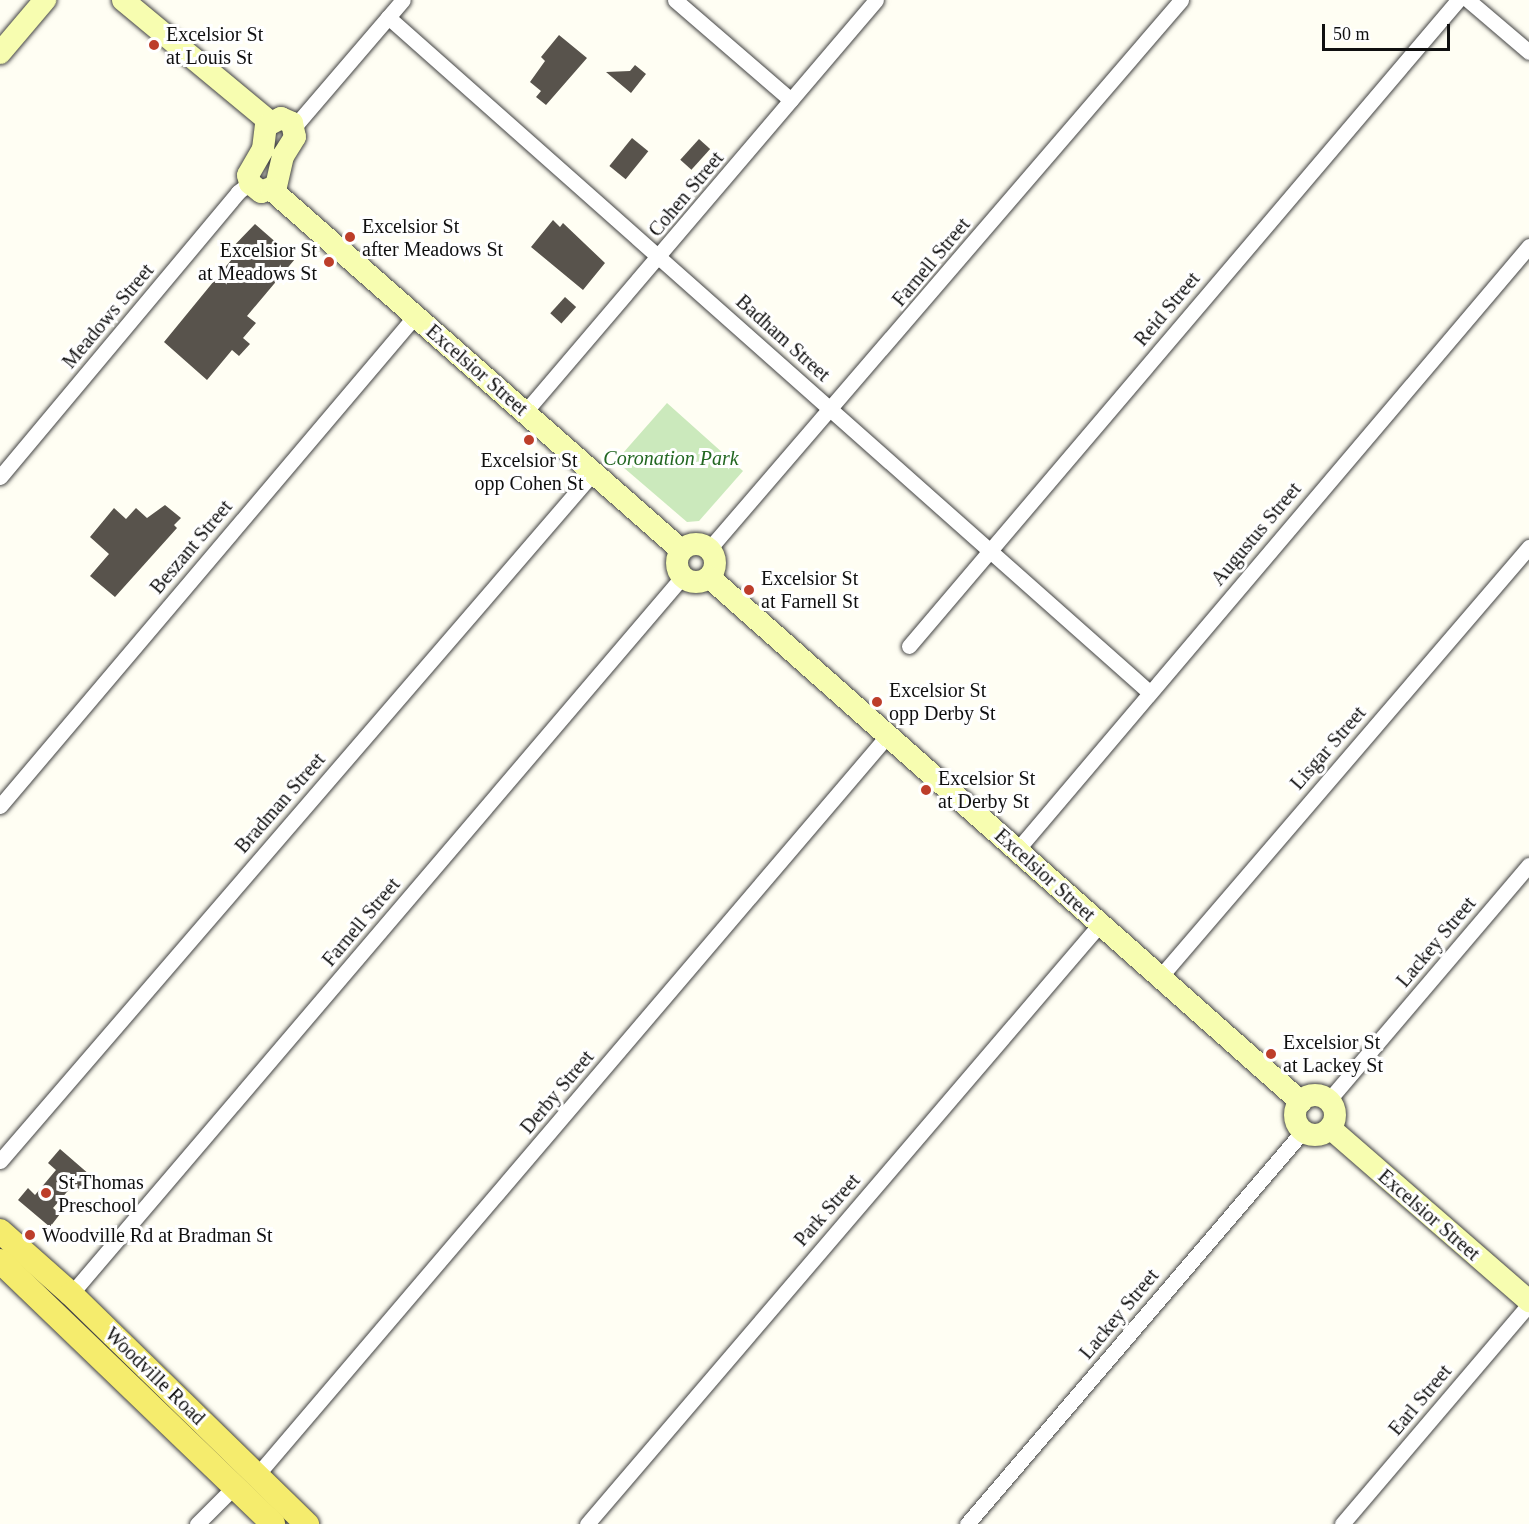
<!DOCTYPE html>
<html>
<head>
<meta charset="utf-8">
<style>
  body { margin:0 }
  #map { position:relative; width:1529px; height:1524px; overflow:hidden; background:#fffef3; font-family:Georgia,serif }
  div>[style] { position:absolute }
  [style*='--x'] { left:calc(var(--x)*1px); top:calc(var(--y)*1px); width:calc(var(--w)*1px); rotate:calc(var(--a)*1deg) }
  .green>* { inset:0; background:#cbe9bc }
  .building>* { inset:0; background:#58534c; transform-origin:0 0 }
  .roads { filter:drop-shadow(0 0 2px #434343) drop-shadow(0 0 2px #434343) }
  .street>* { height:15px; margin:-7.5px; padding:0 7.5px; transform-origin:7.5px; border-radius:7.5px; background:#fff }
  .secondary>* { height:22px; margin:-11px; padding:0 11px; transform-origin:11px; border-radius:11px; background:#f7fdb0 }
  .secondary>.ring { margin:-11px; padding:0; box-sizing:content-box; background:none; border:22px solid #f7fdb0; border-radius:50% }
  .primary>* { height:24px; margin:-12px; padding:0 12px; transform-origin:12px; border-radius:12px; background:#f5ec6d }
  .dots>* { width:16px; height:16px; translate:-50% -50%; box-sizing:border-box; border:3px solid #fff; border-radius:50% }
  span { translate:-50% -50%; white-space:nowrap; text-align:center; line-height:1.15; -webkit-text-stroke:6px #fff; paint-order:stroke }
  .poi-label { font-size:20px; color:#101010 }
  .left { translate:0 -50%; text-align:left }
  .right { translate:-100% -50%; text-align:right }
  .street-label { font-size:20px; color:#101010 }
  .park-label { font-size:20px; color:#226721; font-style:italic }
  .scale { position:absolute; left:1322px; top:24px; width:128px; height:27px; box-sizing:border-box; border:3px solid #101010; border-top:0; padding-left:8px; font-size:18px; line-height:21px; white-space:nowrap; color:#101010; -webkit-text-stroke:4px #fff; paint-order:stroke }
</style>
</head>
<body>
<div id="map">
  <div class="green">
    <i style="clip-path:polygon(667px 403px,743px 471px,699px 521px,687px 522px,616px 461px)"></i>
  </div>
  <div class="building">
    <i style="clip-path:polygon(559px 35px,587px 58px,546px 105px,536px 97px,541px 91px,530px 82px,545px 61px,541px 57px)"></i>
    <i style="clip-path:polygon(635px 65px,646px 74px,631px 93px,606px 72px,630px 71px)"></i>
    <i style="left:632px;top:138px;width:21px;height:36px;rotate:39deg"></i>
    <i style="left:699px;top:139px;width:15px;height:28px;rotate:42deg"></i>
    <i style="clip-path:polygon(553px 220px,560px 227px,563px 223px,605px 263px,583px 290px,531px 247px)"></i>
    <i style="clip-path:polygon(255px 224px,295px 259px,247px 316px,256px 323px,243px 338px,250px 344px,239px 356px,232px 350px,207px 380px,164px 342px,232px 259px,226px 254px)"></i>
    <i style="left:565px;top:297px;width:15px;height:22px;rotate:42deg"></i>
    <i style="clip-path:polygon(165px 505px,181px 518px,174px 525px,177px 528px,115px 597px,90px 576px,109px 554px,90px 537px,114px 508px,126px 519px,136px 508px,147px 518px)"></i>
    <i style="clip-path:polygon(60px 1149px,90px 1175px,79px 1189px,73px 1185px,53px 1208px,60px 1214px,50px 1227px,18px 1200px,28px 1188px,35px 1195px,56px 1170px,48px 1163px)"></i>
  </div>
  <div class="roads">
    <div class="street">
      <i style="--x:675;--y:0;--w:153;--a:40.8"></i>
      <i style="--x:1468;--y:0;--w:80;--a:40.4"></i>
      <i style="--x:388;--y:17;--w:1017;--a:41.57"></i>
      <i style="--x:294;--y:127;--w:167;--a:-49.4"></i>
      <i style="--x:525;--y:412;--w:541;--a:-49.57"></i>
      <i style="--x:0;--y:477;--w:371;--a:-50.1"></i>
      <i style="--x:238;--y:192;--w:15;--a:-37"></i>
      <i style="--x:709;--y:549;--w:724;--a:-49.31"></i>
      <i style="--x:909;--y:646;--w:848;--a:-49.64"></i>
      <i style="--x:0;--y:806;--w:642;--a:-49.74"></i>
      <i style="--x:1017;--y:850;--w:792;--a:-49.71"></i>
      <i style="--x:1160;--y:977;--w:567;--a:-49.37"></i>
      <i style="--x:1328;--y:1101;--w:310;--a:-49.6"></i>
      <i style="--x:0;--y:1161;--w:907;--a:-49.25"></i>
      <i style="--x:71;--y:1294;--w:942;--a:-49.56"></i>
      <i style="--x:257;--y:1475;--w:973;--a:-49.55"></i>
      <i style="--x:197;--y:1524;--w:52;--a:-45"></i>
      <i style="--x:587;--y:1524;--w:789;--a:-49.47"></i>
      <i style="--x:967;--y:1524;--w:517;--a:-49.47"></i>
      <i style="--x:1342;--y:1524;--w:289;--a:-49.6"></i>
    </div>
    <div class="secondary">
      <i style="--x:123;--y:0;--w:191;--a:39.7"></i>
      <i style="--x:0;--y:53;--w:70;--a:-49.7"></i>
      <i style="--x:281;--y:118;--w:12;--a:24"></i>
      <i style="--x:292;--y:123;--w:14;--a:78"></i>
      <i style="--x:295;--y:137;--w:22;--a:122"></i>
      <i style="--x:283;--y:156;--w:31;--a:103"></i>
      <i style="--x:276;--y:186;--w:16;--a:158"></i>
      <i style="--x:261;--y:192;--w:14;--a:-141"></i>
      <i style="--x:250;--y:183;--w:8;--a:-104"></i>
      <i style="--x:248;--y:175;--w:30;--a:-60"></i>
      <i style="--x:263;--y:149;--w:23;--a:-83"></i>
      <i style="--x:266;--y:126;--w:17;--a:-28"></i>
      <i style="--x:272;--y:190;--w:545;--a:41.35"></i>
      <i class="ring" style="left:677px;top:544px;width:16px;height:16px"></i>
      <i style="--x:709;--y:577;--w:791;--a:41.57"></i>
      <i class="ring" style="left:1295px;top:1095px;width:18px;height:18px"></i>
      <i style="--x:1330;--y:1128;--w:264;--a:41"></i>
    </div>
    <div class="primary">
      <i style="--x:0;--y:1231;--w:95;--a:41.6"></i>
      <i style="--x:71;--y:1294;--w:330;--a:44.3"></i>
      <i style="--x:0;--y:1261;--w:379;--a:43.9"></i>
    </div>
  </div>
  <div class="dots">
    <i style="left:154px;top:45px;background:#bd3e2a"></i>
    <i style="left:350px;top:237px;background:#bd3e2a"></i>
    <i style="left:329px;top:262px;background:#bd3e2a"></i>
    <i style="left:529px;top:440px;background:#bd3e2a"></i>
    <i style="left:749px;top:590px;background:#bd3e2a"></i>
    <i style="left:877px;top:702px;background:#bd3e2a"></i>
    <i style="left:926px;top:790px;background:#bd3e2a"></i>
    <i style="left:1271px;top:1054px;background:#bd3e2a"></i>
    <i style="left:46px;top:1193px;background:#bd3e2a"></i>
    <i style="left:30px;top:1235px;background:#bd3e2a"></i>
  </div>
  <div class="poi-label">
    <span class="left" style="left:166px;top:46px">Excelsior St<br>at Louis St</span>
    <span class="left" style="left:362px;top:238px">Excelsior St<br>after Meadows St</span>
    <span class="right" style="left:317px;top:262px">Excelsior St<br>at Meadows St</span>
    <span style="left:529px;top:472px">Excelsior St<br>opp Cohen St</span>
    <span class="left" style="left:761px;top:590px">Excelsior St<br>at Farnell St</span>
    <span class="left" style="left:889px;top:702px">Excelsior St<br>opp Derby St</span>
    <span class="left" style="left:938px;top:790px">Excelsior St<br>at Derby St</span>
    <span class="left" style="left:1283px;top:1054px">Excelsior St<br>at Lackey St</span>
    <span class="left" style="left:58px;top:1194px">St Thomas<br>Preschool</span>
    <span class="left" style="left:42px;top:1235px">Woodville Rd at Bradman St</span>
  </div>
  <div class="street-label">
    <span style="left:686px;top:194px;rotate:-50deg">Cohen Street</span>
    <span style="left:931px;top:262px;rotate:-50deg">Farnell Street</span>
    <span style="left:1167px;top:309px;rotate:-50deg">Reid Street</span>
    <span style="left:108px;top:316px;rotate:-50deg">Meadows Street</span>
    <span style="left:783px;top:338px;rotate:42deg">Badham Street</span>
    <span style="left:477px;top:370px;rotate:41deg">Excelsior Street</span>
    <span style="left:1256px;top:534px;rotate:-50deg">Augustus Street</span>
    <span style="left:191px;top:547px;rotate:-50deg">Beszant Street</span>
    <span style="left:1328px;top:748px;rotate:-49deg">Lisgar Street</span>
    <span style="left:280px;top:803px;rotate:-49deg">Bradman Street</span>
    <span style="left:1045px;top:875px;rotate:42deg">Excelsior Street</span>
    <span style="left:361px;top:922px;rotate:-50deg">Farnell Street</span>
    <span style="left:1436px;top:942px;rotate:-50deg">Lackey Street</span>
    <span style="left:557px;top:1092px;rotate:-50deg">Derby Street</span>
    <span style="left:827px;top:1210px;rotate:-49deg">Park Street</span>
    <span style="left:1429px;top:1215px;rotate:41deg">Excelsior Street</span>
    <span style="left:1119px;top:1314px;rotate:-50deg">Lackey Street</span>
    <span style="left:155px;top:1376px;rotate:44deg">Woodville Road</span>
    <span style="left:1420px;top:1400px;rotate:-50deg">Earl Street</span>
  </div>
  <div class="park-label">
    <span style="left:671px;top:458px">Coronation Park</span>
  </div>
  <div class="scale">50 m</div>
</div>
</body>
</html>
